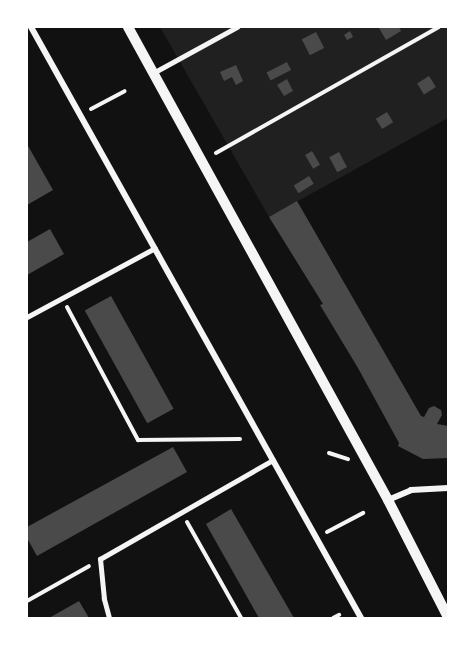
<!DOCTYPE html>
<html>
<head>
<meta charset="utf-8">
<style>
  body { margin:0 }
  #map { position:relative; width:475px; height:645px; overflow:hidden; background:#111; font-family:"Crimson Pro",serif }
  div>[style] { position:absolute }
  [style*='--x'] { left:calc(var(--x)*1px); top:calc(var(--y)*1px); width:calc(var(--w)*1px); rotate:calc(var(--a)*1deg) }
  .green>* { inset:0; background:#202020 }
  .building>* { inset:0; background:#4a4a4a; transform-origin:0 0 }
  .path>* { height:4px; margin:-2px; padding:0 2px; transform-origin:2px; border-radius:2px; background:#f5f5f5 }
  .service>* { height:4.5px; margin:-2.25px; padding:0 2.25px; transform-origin:2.25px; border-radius:2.25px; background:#f5f5f5 }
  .minor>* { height:6px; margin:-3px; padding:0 3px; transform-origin:3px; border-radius:3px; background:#f5f5f5 }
  .tertiary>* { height:10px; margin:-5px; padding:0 5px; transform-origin:5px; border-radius:5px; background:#f5f5f5 }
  span { translate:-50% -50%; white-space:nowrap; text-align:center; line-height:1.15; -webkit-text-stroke:4.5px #fff; paint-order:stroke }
  .frame { position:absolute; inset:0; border:28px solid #fff; pointer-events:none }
</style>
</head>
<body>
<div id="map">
  <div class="green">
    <i style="clip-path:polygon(160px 27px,448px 27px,448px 118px,269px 217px)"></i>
  </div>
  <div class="building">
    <i style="clip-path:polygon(381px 27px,399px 27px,401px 31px,386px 40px,379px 28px)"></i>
    <i style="clip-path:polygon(350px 31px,353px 37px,347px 40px,344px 35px)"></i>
    <i style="left:316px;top:32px;width:18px;height:16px;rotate:63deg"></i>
    <i style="left:287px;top:62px;width:9px;height:23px;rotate:63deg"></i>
    <i style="clip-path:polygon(236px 65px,243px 81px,236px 85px,232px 77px,224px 81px,220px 72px)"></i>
    <i style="left:429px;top:76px;width:13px;height:14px;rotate:58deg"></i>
    <i style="clip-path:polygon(287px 79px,293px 91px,284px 96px,277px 85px)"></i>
    <i style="left:387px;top:112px;width:12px;height:13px;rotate:59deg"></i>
    <i style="clip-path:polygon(27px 144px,53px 190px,27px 205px)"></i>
    <i style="left:312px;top:151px;width:16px;height:8px;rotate:60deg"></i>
    <i style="left:339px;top:152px;width:17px;height:11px;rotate:62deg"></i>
    <i style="left:309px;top:176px;width:9px;height:18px;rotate:58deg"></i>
    <i style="clip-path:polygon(297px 201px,421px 416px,424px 417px,429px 408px,434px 406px,441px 410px,442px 415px,437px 424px,448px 426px,448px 458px,423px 459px,398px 446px,399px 443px,358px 368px,320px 305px,323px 304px,269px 217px)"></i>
    <i style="clip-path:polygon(50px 229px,64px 254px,27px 275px,27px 242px)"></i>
    <i style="left:111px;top:296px;width:129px;height:30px;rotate:61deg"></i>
    <i style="clip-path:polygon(173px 447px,187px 472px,37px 556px,27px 538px,27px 527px)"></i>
    <i style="clip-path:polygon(231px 509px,294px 618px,259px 618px,206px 524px)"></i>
    <i style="clip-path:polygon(79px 601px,89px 618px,49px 618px)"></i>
  </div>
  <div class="path">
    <i style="--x:91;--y:109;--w:38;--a:-28"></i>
    <i style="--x:216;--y:153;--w:256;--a:-29.5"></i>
    <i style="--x:67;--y:307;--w:151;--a:61.9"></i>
    <i style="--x:138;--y:440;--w:102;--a:-0.6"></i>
    <i style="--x:329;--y:453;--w:20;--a:18"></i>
    <i style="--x:187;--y:522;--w:110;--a:60.6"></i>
    <i style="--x:327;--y:532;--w:41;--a:-27.8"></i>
    <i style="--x:27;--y:601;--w:71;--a:-29.4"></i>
    <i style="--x:333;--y:618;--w:7;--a:-27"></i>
  </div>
  <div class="service">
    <i style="--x:153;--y:73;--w:96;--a:-28.7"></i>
    <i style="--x:27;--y:317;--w:145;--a:-28.3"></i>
    <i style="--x:109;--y:618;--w:20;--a:-105"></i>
    <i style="--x:104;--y:599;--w:40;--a:-95.7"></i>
    <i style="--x:100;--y:559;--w:199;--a:-29.8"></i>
  </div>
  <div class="minor">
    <i style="--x:31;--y:27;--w:677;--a:60.82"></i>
    <i style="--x:388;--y:500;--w:25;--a:-23"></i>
    <i style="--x:411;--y:490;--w:37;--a:-3"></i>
  </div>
  <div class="tertiary">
    <i style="--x:128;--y:27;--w:540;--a:61.2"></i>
    <i style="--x:388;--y:500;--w:131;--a:62.9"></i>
  </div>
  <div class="frame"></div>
</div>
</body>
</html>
